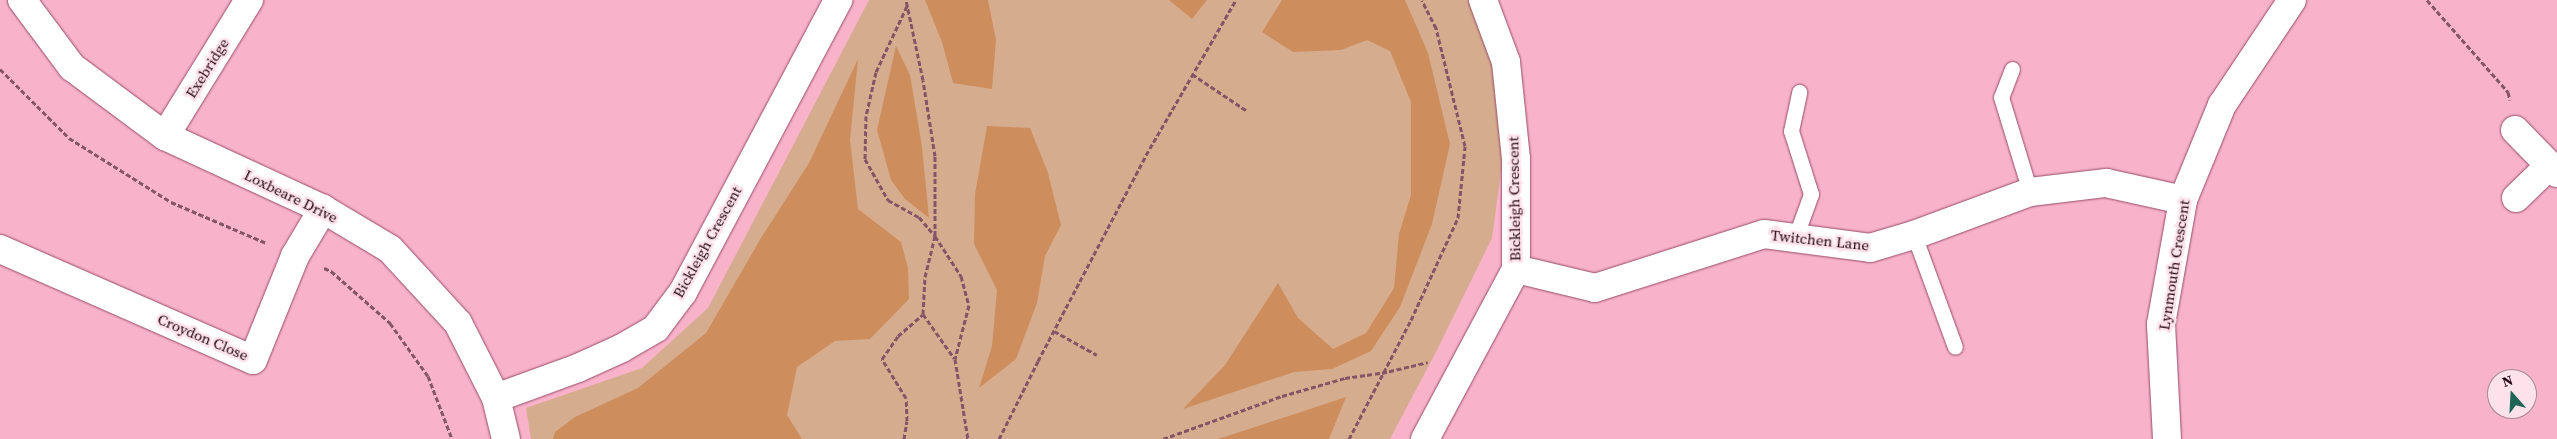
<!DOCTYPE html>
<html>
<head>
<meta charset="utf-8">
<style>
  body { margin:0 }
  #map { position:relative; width:2557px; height:439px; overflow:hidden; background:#f8b3cb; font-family:"Source Serif 4",serif }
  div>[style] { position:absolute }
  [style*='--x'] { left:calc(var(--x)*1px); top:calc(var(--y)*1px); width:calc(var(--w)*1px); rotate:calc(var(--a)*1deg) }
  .green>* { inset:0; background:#d6ac8f }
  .forest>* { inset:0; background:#ce8d5c }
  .path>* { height:3px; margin-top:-1.5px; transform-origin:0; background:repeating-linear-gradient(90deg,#845566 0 5px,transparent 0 7.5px) }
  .roads { filter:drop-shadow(0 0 1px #984c69) drop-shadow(0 0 1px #984c69) }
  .lane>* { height:15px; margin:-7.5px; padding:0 7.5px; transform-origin:7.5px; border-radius:7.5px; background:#fff }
  .street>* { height:28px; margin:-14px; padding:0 14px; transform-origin:14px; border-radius:14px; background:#fff }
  span { translate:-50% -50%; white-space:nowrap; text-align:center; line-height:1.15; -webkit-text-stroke:5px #fee2eb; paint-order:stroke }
  .street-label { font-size:15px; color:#20040f }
  .north { position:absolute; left:2487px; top:369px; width:50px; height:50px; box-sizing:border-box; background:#fee2eb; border:1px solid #a58993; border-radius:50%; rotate:341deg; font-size:14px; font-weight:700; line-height:20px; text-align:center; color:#20040f }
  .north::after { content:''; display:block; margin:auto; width:18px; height:22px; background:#1f6557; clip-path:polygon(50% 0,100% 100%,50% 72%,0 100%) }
</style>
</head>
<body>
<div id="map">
  <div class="green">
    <i style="clip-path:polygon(869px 0,1468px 0,1493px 64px,1503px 157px,1492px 238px,1436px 352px,1390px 439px,531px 439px,526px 408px,642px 368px,708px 308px)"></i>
  </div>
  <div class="forest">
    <i style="clip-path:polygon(925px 0,988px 0,996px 40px,992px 89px,953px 83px,942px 42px)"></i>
    <i style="clip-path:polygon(1169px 0,1207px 0,1192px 19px)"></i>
    <i style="clip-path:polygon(1282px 0,1405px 0,1428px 53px,1450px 144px,1432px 224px,1400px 307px,1371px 351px,1332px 369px,1294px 372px,1183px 409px,1225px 365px,1278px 283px,1298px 318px,1333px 349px,1366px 333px,1394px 288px,1399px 234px,1411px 195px,1411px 102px,1390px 51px,1367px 40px,1341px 50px,1293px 52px,1262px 32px)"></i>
    <i style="clip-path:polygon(896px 46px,910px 75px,922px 147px,929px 218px,905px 199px,891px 180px,877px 130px)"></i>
    <i style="clip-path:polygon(858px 59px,850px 140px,858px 209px,901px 242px,908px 268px,909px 299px,870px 339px,835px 341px,797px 367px,787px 415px,802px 439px,553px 439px,555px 432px,575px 417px,638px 388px,706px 333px,761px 238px,809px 163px)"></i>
    <i style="clip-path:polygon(987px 126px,1030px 128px,1048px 173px,1061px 225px,1045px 256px,1037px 303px,1016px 359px,979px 388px,992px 346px,997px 290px,974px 244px,975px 194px)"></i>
    <i style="clip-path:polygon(1346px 397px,1329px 439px,1218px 439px,1298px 413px)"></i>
  </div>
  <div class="path">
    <i style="--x:2427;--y:0;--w:123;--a:48.6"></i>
    <i style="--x:2508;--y:92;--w:8;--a:76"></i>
    <i style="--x:907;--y:6;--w:73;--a:115.2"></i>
    <i style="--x:876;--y:72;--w:45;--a:102.8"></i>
    <i style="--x:866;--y:116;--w:43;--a:91.3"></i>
    <i style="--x:865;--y:159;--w:47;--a:60.7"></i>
    <i style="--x:888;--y:200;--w:35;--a:29"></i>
    <i style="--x:919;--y:217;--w:25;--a:50"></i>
    <i style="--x:935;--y:236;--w:48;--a:57"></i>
    <i style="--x:961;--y:276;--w:30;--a:75"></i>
    <i style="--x:969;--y:305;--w:56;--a:104.5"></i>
    <i style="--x:955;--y:359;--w:81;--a:80.8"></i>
    <i style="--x:0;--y:69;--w:98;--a:45"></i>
    <i style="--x:69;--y:138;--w:120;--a:32.1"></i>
    <i style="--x:171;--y:202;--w:103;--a:23.3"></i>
    <i style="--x:1192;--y:74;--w:66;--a:33.9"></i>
    <i style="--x:324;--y:268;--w:8;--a:23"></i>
    <i style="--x:331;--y:271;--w:79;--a:41.4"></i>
    <i style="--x:390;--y:323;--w:65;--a:54.4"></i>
    <i style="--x:428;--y:376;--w:67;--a:69.1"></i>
    <i style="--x:923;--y:314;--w:54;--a:54.8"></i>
    <i style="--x:1054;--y:331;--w:49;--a:29.2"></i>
    <i style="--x:904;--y:439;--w:18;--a:-81"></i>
    <i style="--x:907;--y:421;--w:23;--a:-92"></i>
    <i style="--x:906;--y:398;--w:46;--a:-121.6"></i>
    <i style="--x:882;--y:359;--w:28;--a:-55"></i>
    <i style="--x:898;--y:336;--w:33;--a:-41"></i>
    <i style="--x:923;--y:314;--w:37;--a:-87"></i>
    <i style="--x:925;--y:277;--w:42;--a:-76.3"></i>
    <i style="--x:935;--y:236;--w:80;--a:-90"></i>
    <i style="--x:935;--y:156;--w:77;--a:-99"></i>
    <i style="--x:923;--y:80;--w:82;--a:-102"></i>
    <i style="--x:999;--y:439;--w:87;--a:-63.4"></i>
    <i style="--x:1038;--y:361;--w:233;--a:-62.3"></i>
    <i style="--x:1146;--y:155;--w:179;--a:-59.9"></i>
    <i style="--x:1163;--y:439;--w:127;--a:-19.9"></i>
    <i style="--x:1282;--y:396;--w:66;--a:-15.9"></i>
    <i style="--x:1345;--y:378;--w:37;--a:-8"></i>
    <i style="--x:1382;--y:373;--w:47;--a:-13.4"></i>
    <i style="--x:1349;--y:439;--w:134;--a:-62.5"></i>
    <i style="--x:1411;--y:320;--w:112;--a:-65.3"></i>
    <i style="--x:1458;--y:218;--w:72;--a:-84.4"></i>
    <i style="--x:1465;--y:146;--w:122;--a:-103.8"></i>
    <i style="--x:1436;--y:28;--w:31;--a:-117"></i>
  </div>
  <div class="roads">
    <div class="lane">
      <i style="--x:2012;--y:69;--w:30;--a:111"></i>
      <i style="--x:2001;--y:97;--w:99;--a:73"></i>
      <i style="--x:1914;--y:235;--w:119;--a:69.9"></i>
      <i style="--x:1795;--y:238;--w:47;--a:-70"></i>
      <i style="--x:1811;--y:194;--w:66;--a:-107.6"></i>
      <i style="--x:1791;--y:131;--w:40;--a:-78"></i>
    </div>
    <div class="street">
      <i style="--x:22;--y:0;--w:84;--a:53.3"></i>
      <i style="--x:72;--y:67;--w:116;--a:36.6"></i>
      <i style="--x:165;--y:136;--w:174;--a:24.8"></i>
      <i style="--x:323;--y:209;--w:78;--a:30.8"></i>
      <i style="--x:390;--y:249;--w:100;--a:47.4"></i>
      <i style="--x:458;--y:323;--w:84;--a:63.1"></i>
      <i style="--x:496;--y:398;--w:42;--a:76.3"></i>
      <i style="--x:2515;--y:130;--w:60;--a:45.7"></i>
      <i style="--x:165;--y:136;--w:160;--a:-58.3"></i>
      <i style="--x:2516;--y:198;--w:47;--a:-44.1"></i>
      <i style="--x:0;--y:249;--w:276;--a:23.7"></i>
      <i style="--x:253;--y:360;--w:112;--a:-68"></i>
      <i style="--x:295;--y:256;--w:55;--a:-59.2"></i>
      <i style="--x:1516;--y:269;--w:81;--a:13.5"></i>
      <i style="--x:1595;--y:288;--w:177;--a:-17.7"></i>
      <i style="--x:1764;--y:234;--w:107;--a:7.5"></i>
      <i style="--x:1870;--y:248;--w:46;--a:-16.5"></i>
      <i style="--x:1914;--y:235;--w:124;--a:-20.3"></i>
      <i style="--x:2030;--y:192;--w:77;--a:-6.8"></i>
      <i style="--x:2106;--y:183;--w:79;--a:12.4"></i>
      <i style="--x:496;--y:398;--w:87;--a:-20.1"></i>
      <i style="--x:578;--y:368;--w:48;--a:-24.4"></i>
      <i style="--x:622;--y:348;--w:39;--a:-30"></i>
      <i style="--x:656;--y:328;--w:45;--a:-53.1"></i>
      <i style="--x:683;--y:292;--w:331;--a:-62"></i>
      <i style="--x:1425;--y:439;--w:193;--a:-61.8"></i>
      <i style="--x:1516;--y:269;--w:110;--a:-90"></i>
      <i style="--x:1516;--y:159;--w:98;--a:-95.9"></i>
      <i style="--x:1506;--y:62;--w:66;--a:-110.4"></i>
      <i style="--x:2167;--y:439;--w:115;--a:-93"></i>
      <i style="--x:2161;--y:324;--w:126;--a:-79.9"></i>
      <i style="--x:2183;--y:200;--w:103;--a:-67.7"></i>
      <i style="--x:2222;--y:105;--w:126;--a:-56.3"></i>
    </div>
  </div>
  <div class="street-label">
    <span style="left:207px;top:68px;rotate:-58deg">Exebridge</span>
    <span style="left:291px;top:196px;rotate:26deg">Loxbeare Drive</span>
    <span style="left:1514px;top:199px;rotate:-91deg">Bickleigh Crescent</span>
    <span style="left:1820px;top:240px;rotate:6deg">Twitchen Lane</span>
    <span style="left:707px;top:242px;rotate:-61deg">Bickleigh Crescent</span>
    <span style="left:2174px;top:265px;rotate:-81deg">Lynmouth Crescent</span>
    <span style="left:203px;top:337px;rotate:23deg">Croydon Close</span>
  </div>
  <div class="north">N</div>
</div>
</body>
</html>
